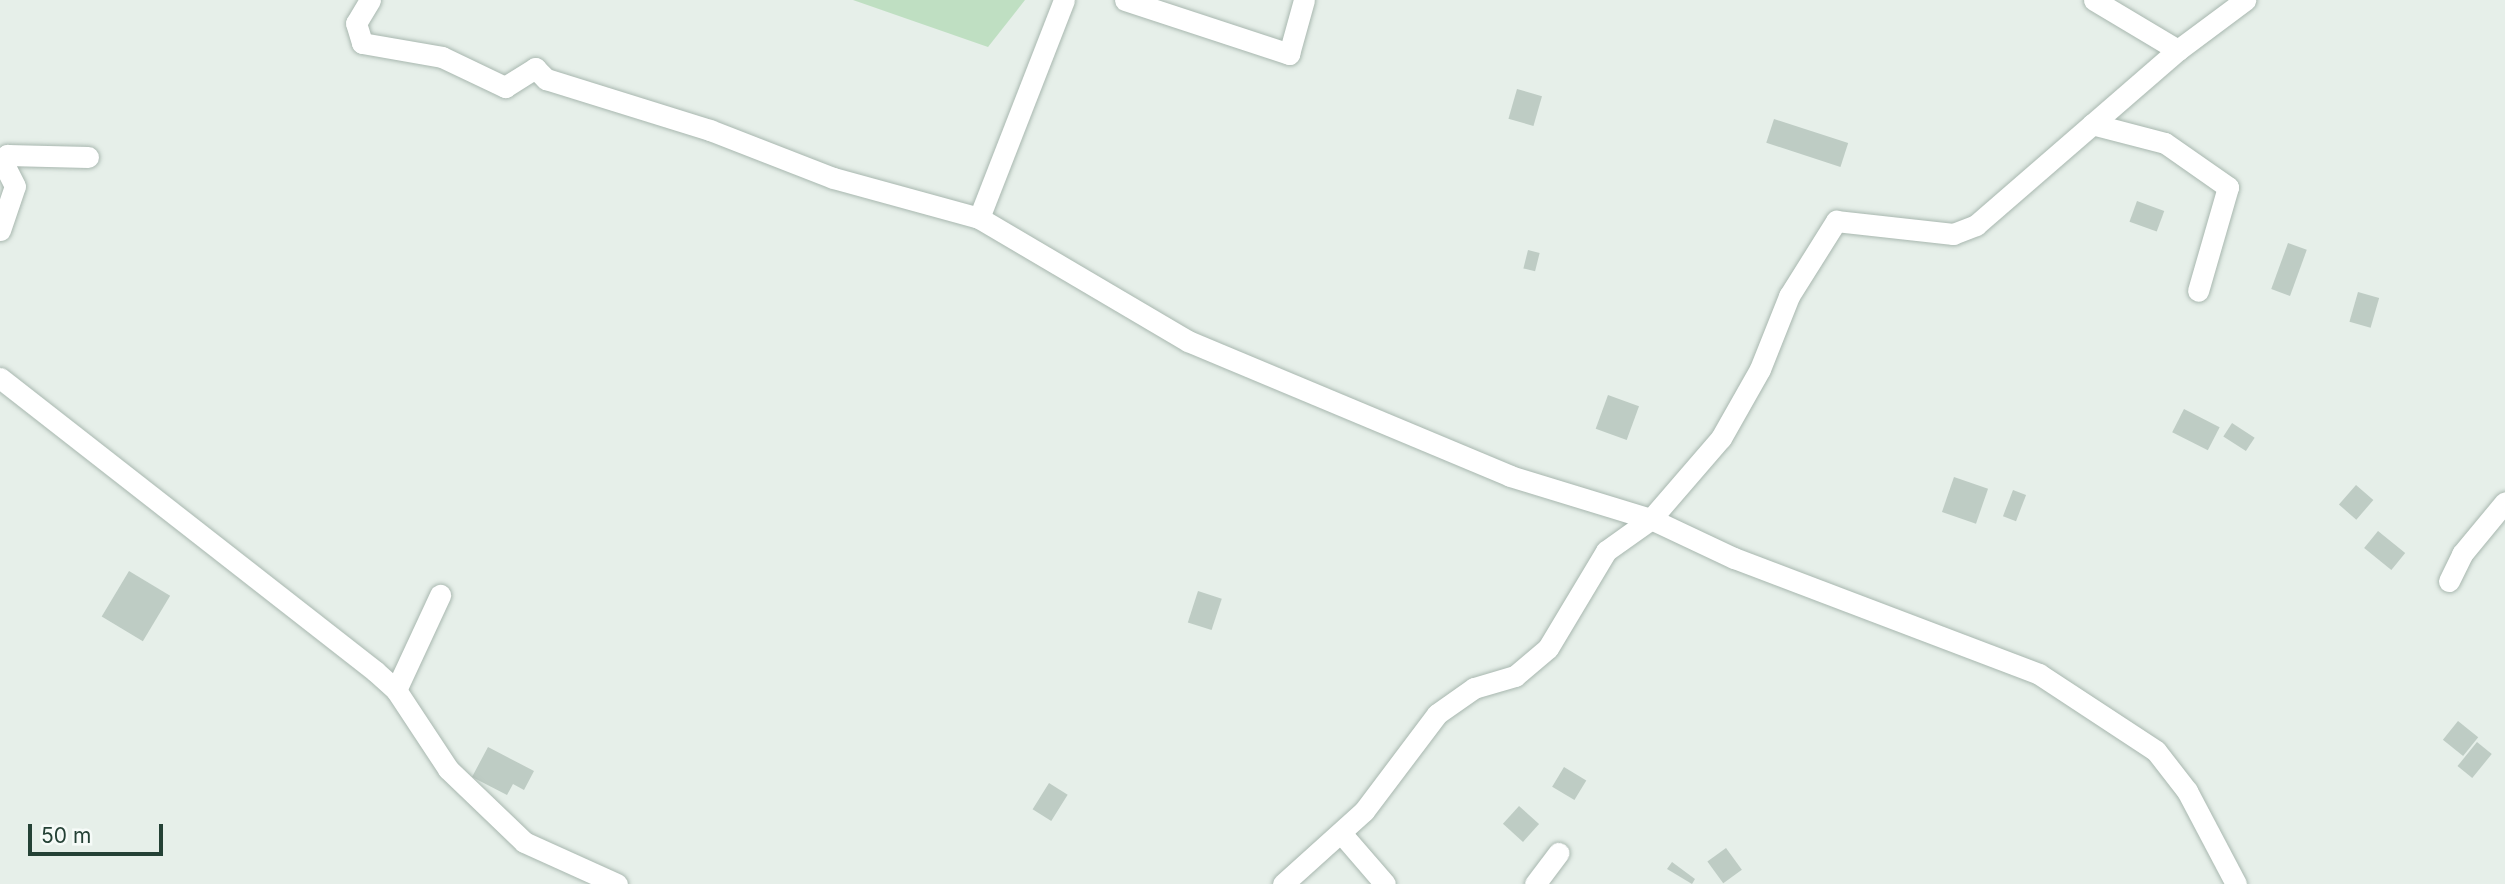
<!DOCTYPE html>
<html>
<head>
<meta charset="utf-8">
<style>
  body { margin:0 }
  #map { position:relative; width:2505px; height:884px; overflow:hidden; background:#e6efe9; font-family:Inter,sans-serif }
  div>[style] { position:absolute }
  [style*='--x'] { left:calc(var(--x)*1px); top:calc(var(--y)*1px); width:calc(var(--w)*1px); rotate:calc(var(--a)*1deg) }
  .green>* { inset:0; background:#bfdfc2 }
  .building>* { inset:0; background:#beccc4; transform-origin:0 0 }
  .roads { filter:drop-shadow(0 0 2px #a8b7af) drop-shadow(0 0 2px #a8b7af) }
  .minor>* { height:21px; margin:-10.5px; padding:0 10.5px; transform-origin:10.5px; border-radius:10.5px; background:#fff }
  span { translate:-50% -50%; white-space:nowrap; text-align:center; line-height:1.15; -webkit-text-stroke:5px #f6fbf8; paint-order:stroke }
  .scale { position:absolute; left:28px; top:824px; width:135px; height:32px; box-sizing:border-box; border:4px solid #244135; border-top:0; padding-left:9px; font-size:21px; line-height:24px; white-space:nowrap; color:#244135; -webkit-text-stroke:5px #f6fbf8; paint-order:stroke }
</style>
</head>
<body>
<div id="map">
  <div class="green">
    <i style="clip-path:polygon(853px 0,1025px 0,988px 47px)"></i>
  </div>
  <div class="building">
    <i style="left:1517px;top:89px;width:26px;height:31px;rotate:16deg"></i>
    <i style="left:1774px;top:119px;width:78px;height:25px;rotate:18deg"></i>
    <i style="left:2137px;top:201px;width:29px;height:22px;rotate:20deg"></i>
    <i style="left:2288px;top:243px;width:20px;height:49px;rotate:20deg"></i>
    <i style="left:1528px;top:250px;width:12px;height:19px;rotate:14deg"></i>
    <i style="left:2358px;top:292px;width:22px;height:31px;rotate:16deg"></i>
    <i style="left:1608px;top:395px;width:33px;height:36px;rotate:20deg"></i>
    <i style="left:2184px;top:409px;width:40px;height:26px;rotate:27deg"></i>
    <i style="left:2232px;top:423px;width:27px;height:16px;rotate:33deg"></i>
    <i style="left:1954px;top:477px;width:36px;height:37px;rotate:19deg"></i>
    <i style="left:2356px;top:485px;width:23px;height:26px;rotate:41deg"></i>
    <i style="left:2013px;top:490px;width:14px;height:28px;rotate:21deg"></i>
    <i style="left:2378px;top:531px;width:35px;height:22px;rotate:39deg"></i>
    <i style="left:129px;top:571px;width:48px;height:53px;rotate:31deg"></i>
    <i style="left:1198px;top:591px;width:25px;height:33px;rotate:18deg"></i>
    <i style="left:2458px;top:721px;width:26px;height:24px;rotate:39deg"></i>
    <i style="left:2477px;top:742px;width:19px;height:31px;rotate:39deg"></i>
    <i style="clip-path:polygon(488px 747px,534px 771px,524px 790px,513px 784px,507px 795px,472px 777px)"></i>
    <i style="left:1564px;top:767px;width:26px;height:23px;rotate:31deg"></i>
    <i style="left:1049px;top:783px;width:22px;height:31px;rotate:32deg"></i>
    <i style="left:1519px;top:806px;width:27px;height:24px;rotate:42deg"></i>
    <i style="left:1726px;top:848px;width:27px;height:23px;rotate:54deg"></i>
    <i style="clip-path:polygon(1672px 862px,1695px 879px,1692px 884px,1667px 869px)"></i>
  </div>
  <div class="roads">
    <div class="minor">
      <i style="--x:370;--y:0;--w:27;--a:121"></i>
      <i style="--x:356;--y:23;--w:21;--a:73"></i>
      <i style="--x:362;--y:43;--w:81;--a:9.9"></i>
      <i style="--x:442;--y:57;--w:70;--a:25.5"></i>
      <i style="--x:505;--y:87;--w:36;--a:-32"></i>
      <i style="--x:535;--y:68;--w:16;--a:45"></i>
      <i style="--x:546;--y:79;--w:172;--a:17.3"></i>
      <i style="--x:710;--y:130;--w:132;--a:21.3"></i>
      <i style="--x:833;--y:178;--w:151;--a:15.3"></i>
      <i style="--x:979;--y:218;--w:243;--a:30.5"></i>
      <i style="--x:1188;--y:341;--w:349;--a:22.7"></i>
      <i style="--x:1510;--y:476;--w:147;--a:17"></i>
      <i style="--x:1651;--y:519;--w:92;--a:25.2"></i>
      <i style="--x:1734;--y:558;--w:326;--a:20.8"></i>
      <i style="--x:2039;--y:674;--w:140;--a:33.3"></i>
      <i style="--x:2156;--y:751;--w:51;--a:52.2"></i>
      <i style="--x:2187;--y:791;--w:105;--a:62.2"></i>
      <i style="--x:1125;--y:0;--w:173;--a:18.2"></i>
      <i style="--x:1289;--y:54;--w:56;--a:-74.5"></i>
      <i style="--x:2094;--y:0;--w:98;--a:30.8"></i>
      <i style="--x:2178;--y:50;--w:84;--a:-36.7"></i>
      <i style="--x:2092;--y:124;--w:75;--a:14.6"></i>
      <i style="--x:2165;--y:143;--w:77;--a:34.9"></i>
      <i style="--x:2228;--y:187;--w:108;--a:106.1"></i>
      <i style="--x:979;--y:218;--w:234;--a:-68.7"></i>
      <i style="--x:0;--y:230;--w:46;--a:-71.2"></i>
      <i style="--x:15;--y:186;--w:28;--a:-117"></i>
      <i style="--x:2;--y:161;--w:8;--a:-50"></i>
      <i style="--x:7;--y:155;--w:81;--a:1.4"></i>
      <i style="--x:0;--y:378;--w:476;--a:38"></i>
      <i style="--x:375;--y:671;--w:28;--a:42"></i>
      <i style="--x:396;--y:690;--w:95;--a:56.6"></i>
      <i style="--x:448;--y:769;--w:105;--a:43.8"></i>
      <i style="--x:524;--y:842;--w:102;--a:24.3"></i>
      <i style="--x:2449;--y:581;--w:30;--a:-64"></i>
      <i style="--x:2462;--y:554;--w:67;--a:-50.4"></i>
      <i style="--x:396;--y:690;--w:105;--a:-65.1"></i>
      <i style="--x:1341;--y:833;--w:67;--a:49.2"></i>
      <i style="--x:1283;--y:884;--w:109;--a:-42"></i>
      <i style="--x:1364;--y:811;--w:121;--a:-53"></i>
      <i style="--x:1437;--y:714;--w:45;--a:-35.1"></i>
      <i style="--x:1474;--y:688;--w:43;--a:-16.3"></i>
      <i style="--x:1515;--y:676;--w:43;--a:-40.3"></i>
      <i style="--x:1548;--y:648;--w:113;--a:-59.1"></i>
      <i style="--x:1606;--y:551;--w:55;--a:-35.4"></i>
      <i style="--x:1651;--y:519;--w:107;--a:-49.2"></i>
      <i style="--x:1721;--y:438;--w:79;--a:-60.5"></i>
      <i style="--x:1760;--y:369;--w:79;--a:-68.3"></i>
      <i style="--x:1789;--y:296;--w:89;--a:-57.9"></i>
      <i style="--x:1836;--y:221;--w:118;--a:6.3"></i>
      <i style="--x:1953;--y:234;--w:25;--a:-21"></i>
      <i style="--x:1976;--y:225;--w:267;--a:-40.9"></i>
      <i style="--x:1535;--y:884;--w:39;--a:-53"></i>
    </div>
  </div>
  <div class="scale">50 m</div>
</div>
</body>
</html>
